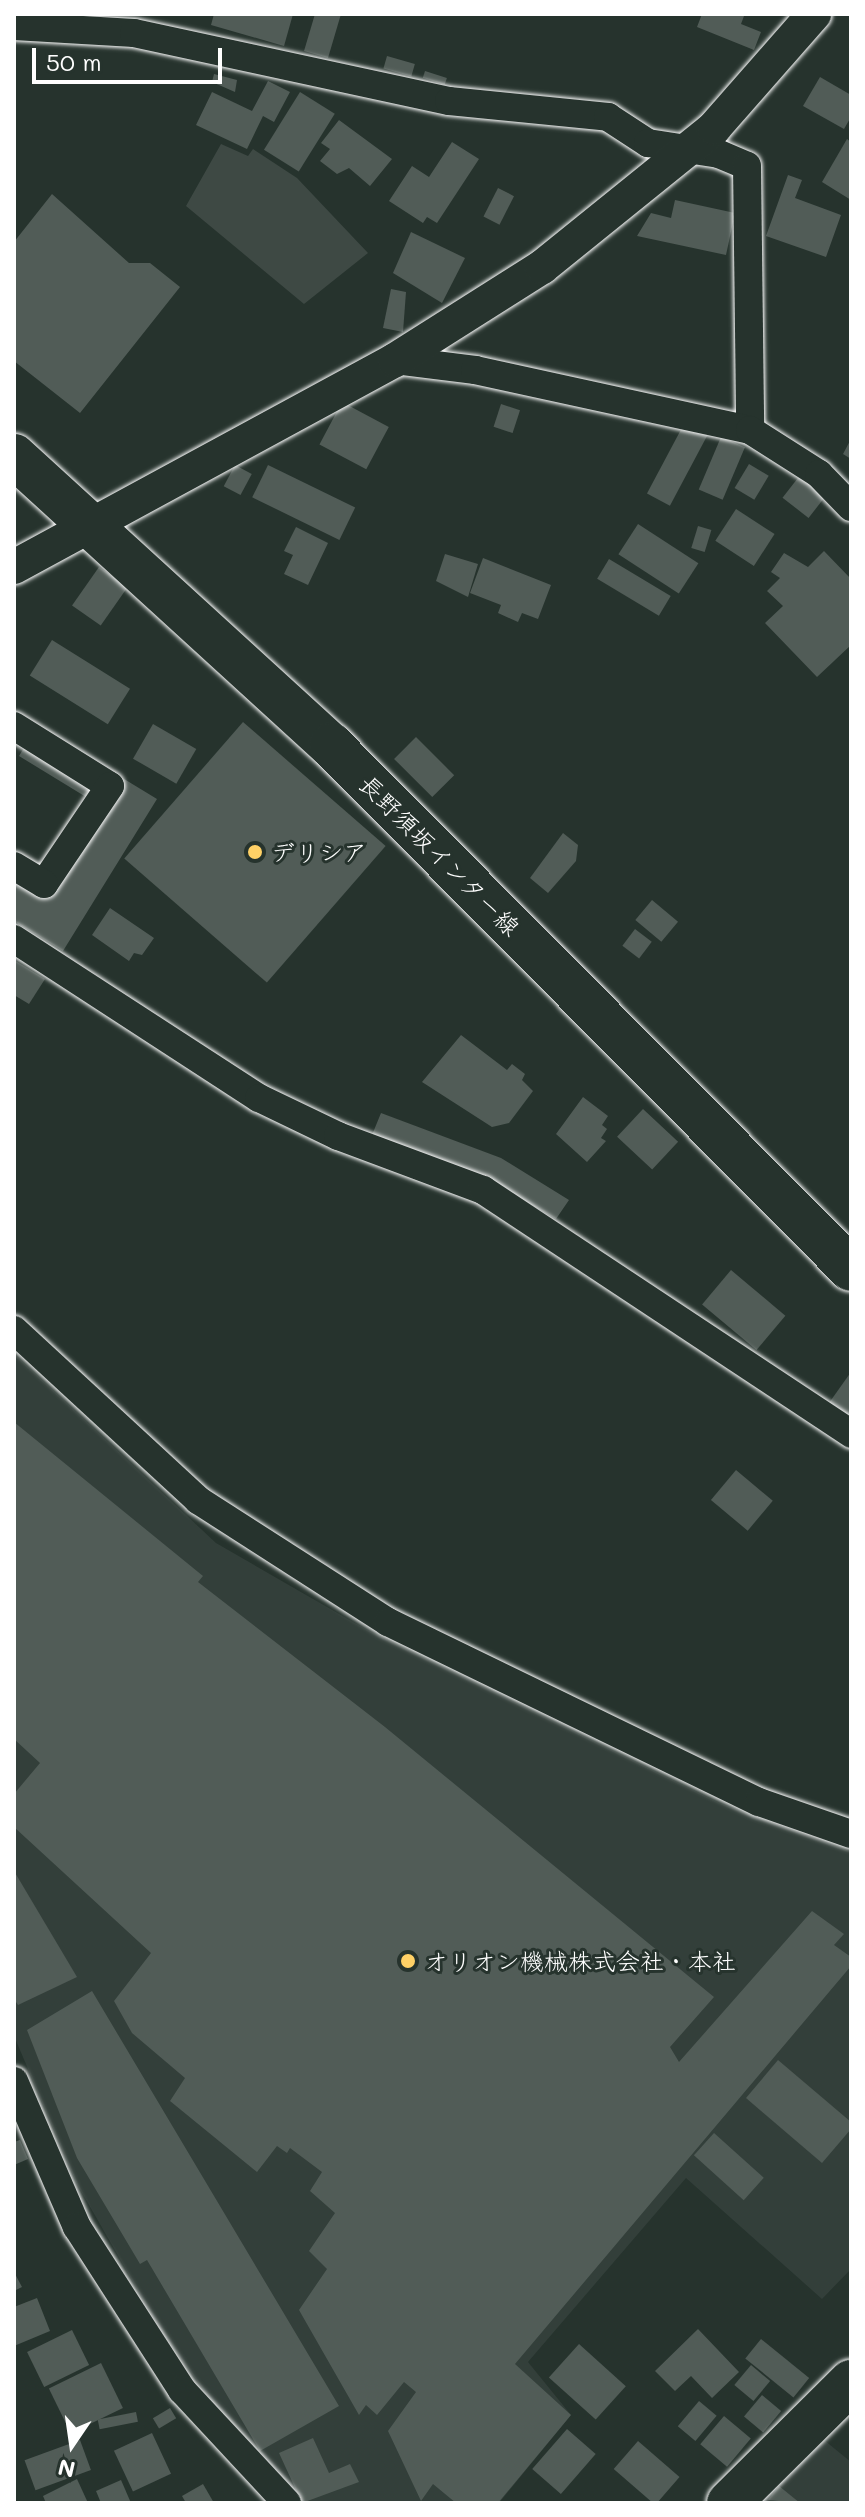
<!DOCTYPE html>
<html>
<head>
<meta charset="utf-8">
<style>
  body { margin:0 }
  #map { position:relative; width:865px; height:2517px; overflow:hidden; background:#26332d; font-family:Mali,"Klee One",sans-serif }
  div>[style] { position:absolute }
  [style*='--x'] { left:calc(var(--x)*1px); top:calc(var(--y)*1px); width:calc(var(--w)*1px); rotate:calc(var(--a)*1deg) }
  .built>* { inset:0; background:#333f3a }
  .green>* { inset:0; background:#3e4944 }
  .building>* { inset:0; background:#515c57; transform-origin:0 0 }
  .roads { filter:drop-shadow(0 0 2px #fff) drop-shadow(0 0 2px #fff) }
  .minor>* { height:28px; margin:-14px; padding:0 14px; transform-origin:14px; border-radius:14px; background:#26332d }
  .tertiary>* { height:34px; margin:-17px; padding:0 17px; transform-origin:17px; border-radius:17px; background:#26332d }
  .primary>* { height:44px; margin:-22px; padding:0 22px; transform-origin:22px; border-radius:22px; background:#26332d }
  .trunk>* { height:44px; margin:-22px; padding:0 22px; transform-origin:22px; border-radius:22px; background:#26332d }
  .dots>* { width:22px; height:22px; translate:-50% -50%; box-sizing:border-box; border:4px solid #26332d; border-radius:50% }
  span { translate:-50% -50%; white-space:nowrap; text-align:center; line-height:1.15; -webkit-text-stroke:6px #26332d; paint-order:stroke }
  .poi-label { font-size:24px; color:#fff }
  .left { translate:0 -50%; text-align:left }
  .street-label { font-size:24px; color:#fff }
  .frame { position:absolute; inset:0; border:16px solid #fff; pointer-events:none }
  .north { position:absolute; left:32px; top:2405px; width:80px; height:80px; -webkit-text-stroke:6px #26332d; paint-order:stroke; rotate:193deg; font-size:22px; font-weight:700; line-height:32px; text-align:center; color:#fff }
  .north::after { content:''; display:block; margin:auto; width:28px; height:36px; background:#fff; clip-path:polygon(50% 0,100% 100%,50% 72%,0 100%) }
  .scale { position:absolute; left:32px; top:48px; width:190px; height:36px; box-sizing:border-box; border:4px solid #fff; border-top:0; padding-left:10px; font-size:24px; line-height:28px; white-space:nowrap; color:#fff; -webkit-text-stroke:6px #26332d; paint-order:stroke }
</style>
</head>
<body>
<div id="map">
  <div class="built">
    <i style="clip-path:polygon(14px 1354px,216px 1543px,367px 1630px,719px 1803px,851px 1852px,851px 2269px,822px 2299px,686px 2178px,528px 2362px,571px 2415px,499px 2503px,305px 2503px,253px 2457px,163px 2334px,77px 2184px,14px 2036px)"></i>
    <i style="clip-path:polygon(824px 2440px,851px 2462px,851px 2503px,761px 2503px)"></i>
  </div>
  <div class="green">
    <i style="clip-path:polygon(221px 144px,248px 156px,253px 149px,297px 178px,368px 253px,304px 304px,186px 206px)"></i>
  </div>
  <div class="building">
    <i style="clip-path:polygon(214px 14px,293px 14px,284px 46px,211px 25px)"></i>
    <i style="clip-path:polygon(315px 14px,341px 14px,328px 58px,304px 51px)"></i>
    <i style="clip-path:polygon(702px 14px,744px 16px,741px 24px,761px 32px,754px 50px,697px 27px)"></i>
    <i style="left:387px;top:56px;width:29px;height:13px;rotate:16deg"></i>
    <i style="left:425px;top:71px;width:23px;height:7px;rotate:18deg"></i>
    <i style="clip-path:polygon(214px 74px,237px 80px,235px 92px,212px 82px)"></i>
    <i style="clip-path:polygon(820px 77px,851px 95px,851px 117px,844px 129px,803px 106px)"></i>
    <i style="clip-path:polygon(268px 81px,290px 92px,274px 122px,263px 116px,247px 149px,196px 125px,212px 92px,252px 111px)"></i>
    <i style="left:300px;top:92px;width:41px;height:68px;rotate:32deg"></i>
    <i style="clip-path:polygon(339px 120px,392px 159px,370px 186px,349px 168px,337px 174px,320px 161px,330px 149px,321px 143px)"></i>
    <i style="clip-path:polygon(847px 139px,851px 142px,851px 200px,822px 182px)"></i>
    <i style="clip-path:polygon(452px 142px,479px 159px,437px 223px,427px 217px,423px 223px,389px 201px,412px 166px,429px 177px)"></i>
    <i style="clip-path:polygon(788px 175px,802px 180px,795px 198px,841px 215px,826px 257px,766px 236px)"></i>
    <i style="left:498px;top:188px;width:18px;height:32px;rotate:27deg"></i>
    <i style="clip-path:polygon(52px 194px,129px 263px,150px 263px,180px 287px,80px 413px,14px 361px,14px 242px)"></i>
    <i style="clip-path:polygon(675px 200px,735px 213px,726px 255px,637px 236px,651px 213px,671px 218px)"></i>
    <i style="clip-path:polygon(411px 232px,465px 258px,442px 303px,393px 273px)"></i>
    <i style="clip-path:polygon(391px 289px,406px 292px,403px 332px,383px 328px)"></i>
    <i style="left:342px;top:402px;width:53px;height:48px;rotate:28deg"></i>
    <i style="left:501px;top:404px;width:20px;height:24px;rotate:18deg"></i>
    <i style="left:685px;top:422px;width:26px;height:81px;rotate:28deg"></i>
    <i style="left:721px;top:437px;width:26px;height:57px;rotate:23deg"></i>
    <i style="clip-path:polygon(851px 439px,851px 459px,843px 454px)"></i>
    <i style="left:749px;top:464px;width:23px;height:28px;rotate:31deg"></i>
    <i style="left:235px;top:465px;width:19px;height:24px;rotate:28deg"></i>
    <i style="left:268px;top:465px;width:97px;height:36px;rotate:26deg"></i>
    <i style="left:801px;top:474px;width:33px;height:30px;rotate:38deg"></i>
    <i style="left:736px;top:509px;width:46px;height:38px;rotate:33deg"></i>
    <i style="left:638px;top:524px;width:72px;height:36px;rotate:33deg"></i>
    <i style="left:698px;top:526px;width:14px;height:23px;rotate:17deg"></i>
    <i style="clip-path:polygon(296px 527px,328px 543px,308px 585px,284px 574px,293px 555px,284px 551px)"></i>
    <i style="clip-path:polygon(824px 551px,851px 579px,851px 645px,817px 677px,765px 623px,783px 606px,767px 591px,780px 578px,771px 572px,784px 553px,808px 567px)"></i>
    <i style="clip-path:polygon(445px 554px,478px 564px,468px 597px,436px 581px)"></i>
    <i style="clip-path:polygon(483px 558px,551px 585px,538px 619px,522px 613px,518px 622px,498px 613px,501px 605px,470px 593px)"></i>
    <i style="left:609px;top:559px;width:72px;height:23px;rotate:31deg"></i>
    <i style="left:99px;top:567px;width:35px;height:47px;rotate:35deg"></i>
    <i style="left:52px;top:640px;width:92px;height:42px;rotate:32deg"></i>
    <i style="left:243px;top:722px;width:189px;height:181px;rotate:41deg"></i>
    <i style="left:153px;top:724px;width:50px;height:40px;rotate:30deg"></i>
    <i style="clip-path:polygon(37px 726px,157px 799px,63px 951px,14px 921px,14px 872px,50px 895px,104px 808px,19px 756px)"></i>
    <i style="left:416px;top:737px;width:54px;height:31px;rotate:45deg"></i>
    <i style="clip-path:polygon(563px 833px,578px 845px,576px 861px,548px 893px,530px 878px)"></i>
    <i style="left:652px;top:900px;width:34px;height:26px;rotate:40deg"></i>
    <i style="clip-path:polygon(110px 908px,154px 938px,142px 955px,134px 953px,129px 961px,92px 935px)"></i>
    <i style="left:635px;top:929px;width:21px;height:21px;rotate:37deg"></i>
    <i style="clip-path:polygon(14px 960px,45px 979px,29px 1004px,14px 995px)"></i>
    <i style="clip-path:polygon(461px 1035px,507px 1070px,512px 1064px,525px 1074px,522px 1080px,533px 1091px,509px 1123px,492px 1127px,422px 1082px)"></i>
    <i style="clip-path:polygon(583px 1097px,608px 1116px,602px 1125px,607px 1129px,601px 1138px,606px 1141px,587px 1162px,556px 1134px)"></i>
    <i style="left:643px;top:1109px;width:48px;height:38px;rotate:43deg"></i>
    <i style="clip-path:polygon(381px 1113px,501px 1158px,569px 1200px,556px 1219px,496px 1184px,372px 1135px)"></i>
    <i style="left:731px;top:1270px;width:71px;height:45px;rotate:40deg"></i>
    <i style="clip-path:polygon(851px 1372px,851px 1419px,829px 1403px)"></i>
    <i style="clip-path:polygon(14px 1422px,203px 1576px,198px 1582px,385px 1727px,714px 1997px,670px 2047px,679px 2062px,812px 1911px,844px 1934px,834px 1945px,851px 1957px,851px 1966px,515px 2364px,571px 2415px,498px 2503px,456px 2503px,433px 2484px,421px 2501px,388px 2431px,416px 2392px,404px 2382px,377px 2415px,366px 2405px,359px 2415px,299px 2310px,327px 2269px,309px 2251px,335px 2213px,310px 2191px,322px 2172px,290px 2148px,287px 2153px,277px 2146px,257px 2172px,170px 2101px,185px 2078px,132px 2033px,114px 2001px,151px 1953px,14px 1827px,14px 1794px,40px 1763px,14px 1739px)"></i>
    <i style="left:736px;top:1470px;width:48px;height:39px;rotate:40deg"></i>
    <i style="clip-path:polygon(14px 1871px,77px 1977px,18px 2005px,14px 1999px)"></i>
    <i style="clip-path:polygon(92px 1991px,339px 2406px,260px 2451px,147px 2260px,140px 2264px,77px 2158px,27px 2030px)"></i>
    <i style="clip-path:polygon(778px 2060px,851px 2122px,851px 2129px,822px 2163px,746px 2098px)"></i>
    <i style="left:714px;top:2133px;width:67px;height:30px;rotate:42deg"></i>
    <i style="clip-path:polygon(20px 2140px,28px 2159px,14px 2165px,14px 2142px)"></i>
    <i style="clip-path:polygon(14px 2272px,22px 2287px,14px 2291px)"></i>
    <i style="clip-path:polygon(37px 2298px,50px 2331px,14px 2346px,14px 2307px)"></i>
    <i style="clip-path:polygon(698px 2329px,739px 2372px,712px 2398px,691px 2376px,675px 2391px,655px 2371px)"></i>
    <i style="left:72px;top:2330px;width:39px;height:50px;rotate:64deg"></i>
    <i style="left:761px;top:2339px;width:62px;height:25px;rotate:39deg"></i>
    <i style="left:579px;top:2344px;width:63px;height:45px;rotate:42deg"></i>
    <i style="left:101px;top:2363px;width:50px;height:58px;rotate:64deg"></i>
    <i style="left:751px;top:2365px;width:25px;height:26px;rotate:40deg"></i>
    <i style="left:762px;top:2395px;width:25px;height:28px;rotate:40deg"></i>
    <i style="left:699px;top:2401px;width:23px;height:33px;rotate:40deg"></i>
    <i style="left:170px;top:2408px;width:12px;height:20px;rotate:59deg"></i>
    <i style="left:136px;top:2412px;width:10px;height:39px;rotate:79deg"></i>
    <i style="left:724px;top:2416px;width:35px;height:37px;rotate:40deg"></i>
    <i style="left:567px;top:2429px;width:38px;height:53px;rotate:41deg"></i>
    <i style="left:152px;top:2433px;width:45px;height:42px;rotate:65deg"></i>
    <i style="clip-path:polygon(313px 2438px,329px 2473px,350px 2464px,359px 2482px,302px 2503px,279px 2453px)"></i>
    <i style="left:80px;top:2440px;width:32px;height:59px;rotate:70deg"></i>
    <i style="left:638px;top:2441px;width:55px;height:37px;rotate:41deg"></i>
    <i style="clip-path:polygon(77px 2479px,88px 2503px,46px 2503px,43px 2496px)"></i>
    <i style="clip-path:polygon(121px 2480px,131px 2503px,101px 2503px,96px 2491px)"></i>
    <i style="clip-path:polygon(203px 2484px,214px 2503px,186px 2503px,182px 2496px)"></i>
    <i style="clip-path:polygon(779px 2486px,800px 2503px,768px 2500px)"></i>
  </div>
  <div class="roads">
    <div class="minor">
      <i style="--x:14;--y:26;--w:120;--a:3.3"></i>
      <i style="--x:134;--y:33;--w:322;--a:12.2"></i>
      <i style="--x:449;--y:101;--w:160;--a:5.7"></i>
      <i style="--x:608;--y:117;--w:48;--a:33"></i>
      <i style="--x:648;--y:143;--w:72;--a:8.8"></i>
      <i style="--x:719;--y:154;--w:30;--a:23"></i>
      <i style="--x:747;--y:166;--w:264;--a:89.3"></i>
      <i style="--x:395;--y:360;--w:81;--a:7.1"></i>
      <i style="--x:475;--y:370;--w:281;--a:12.3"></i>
      <i style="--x:750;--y:430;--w:82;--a:32.5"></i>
      <i style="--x:819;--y:474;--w:46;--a:45.9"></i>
      <i style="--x:14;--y:726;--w:113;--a:32"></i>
      <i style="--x:110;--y:786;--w:118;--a:124"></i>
      <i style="--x:44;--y:884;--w:35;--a:-149"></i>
      <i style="--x:14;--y:939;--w:292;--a:33"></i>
      <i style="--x:259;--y:1098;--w:88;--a:25.7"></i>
      <i style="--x:338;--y:1136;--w:155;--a:20.4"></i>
      <i style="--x:483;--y:1190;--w:442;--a:33.5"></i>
      <i style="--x:14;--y:1330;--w:251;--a:42.7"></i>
      <i style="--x:198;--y:1500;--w:226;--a:32.7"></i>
      <i style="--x:388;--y:1622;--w:412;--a:25.9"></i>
      <i style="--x:759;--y:1802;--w:97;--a:19.2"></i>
      <i style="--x:14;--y:2081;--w:159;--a:66.7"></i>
      <i style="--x:77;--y:2227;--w:194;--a:57.2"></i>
      <i style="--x:182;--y:2390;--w:154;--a:47.1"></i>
    </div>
    <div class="tertiary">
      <i style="--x:14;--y:567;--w:434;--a:-28.5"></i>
      <i style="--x:395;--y:360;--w:174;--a:-32.3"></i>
      <i style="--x:542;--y:267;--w:221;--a:-38.9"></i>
      <i style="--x:714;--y:128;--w:152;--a:-48.7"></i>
    </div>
    <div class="primary">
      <i style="--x:14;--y:456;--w:429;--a:42.4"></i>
      <i style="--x:331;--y:745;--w:738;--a:45.22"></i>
    </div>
    <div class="trunk">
      <i style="--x:729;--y:2503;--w:172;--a:-44.8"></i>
    </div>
  </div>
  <div class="dots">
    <i style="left:255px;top:852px;background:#ffd166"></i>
    <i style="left:408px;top:1961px;background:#ffd166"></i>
  </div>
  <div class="poi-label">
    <span class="left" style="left:271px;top:852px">デリシア</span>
    <span class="left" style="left:424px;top:1961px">オリオン機械株式会社・本社</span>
  </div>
  <div class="street-label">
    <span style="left:440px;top:855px;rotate:45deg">長野須坂インター線</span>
  </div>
  <div class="frame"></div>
  <div class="north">N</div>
  <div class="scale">50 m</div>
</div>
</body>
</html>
